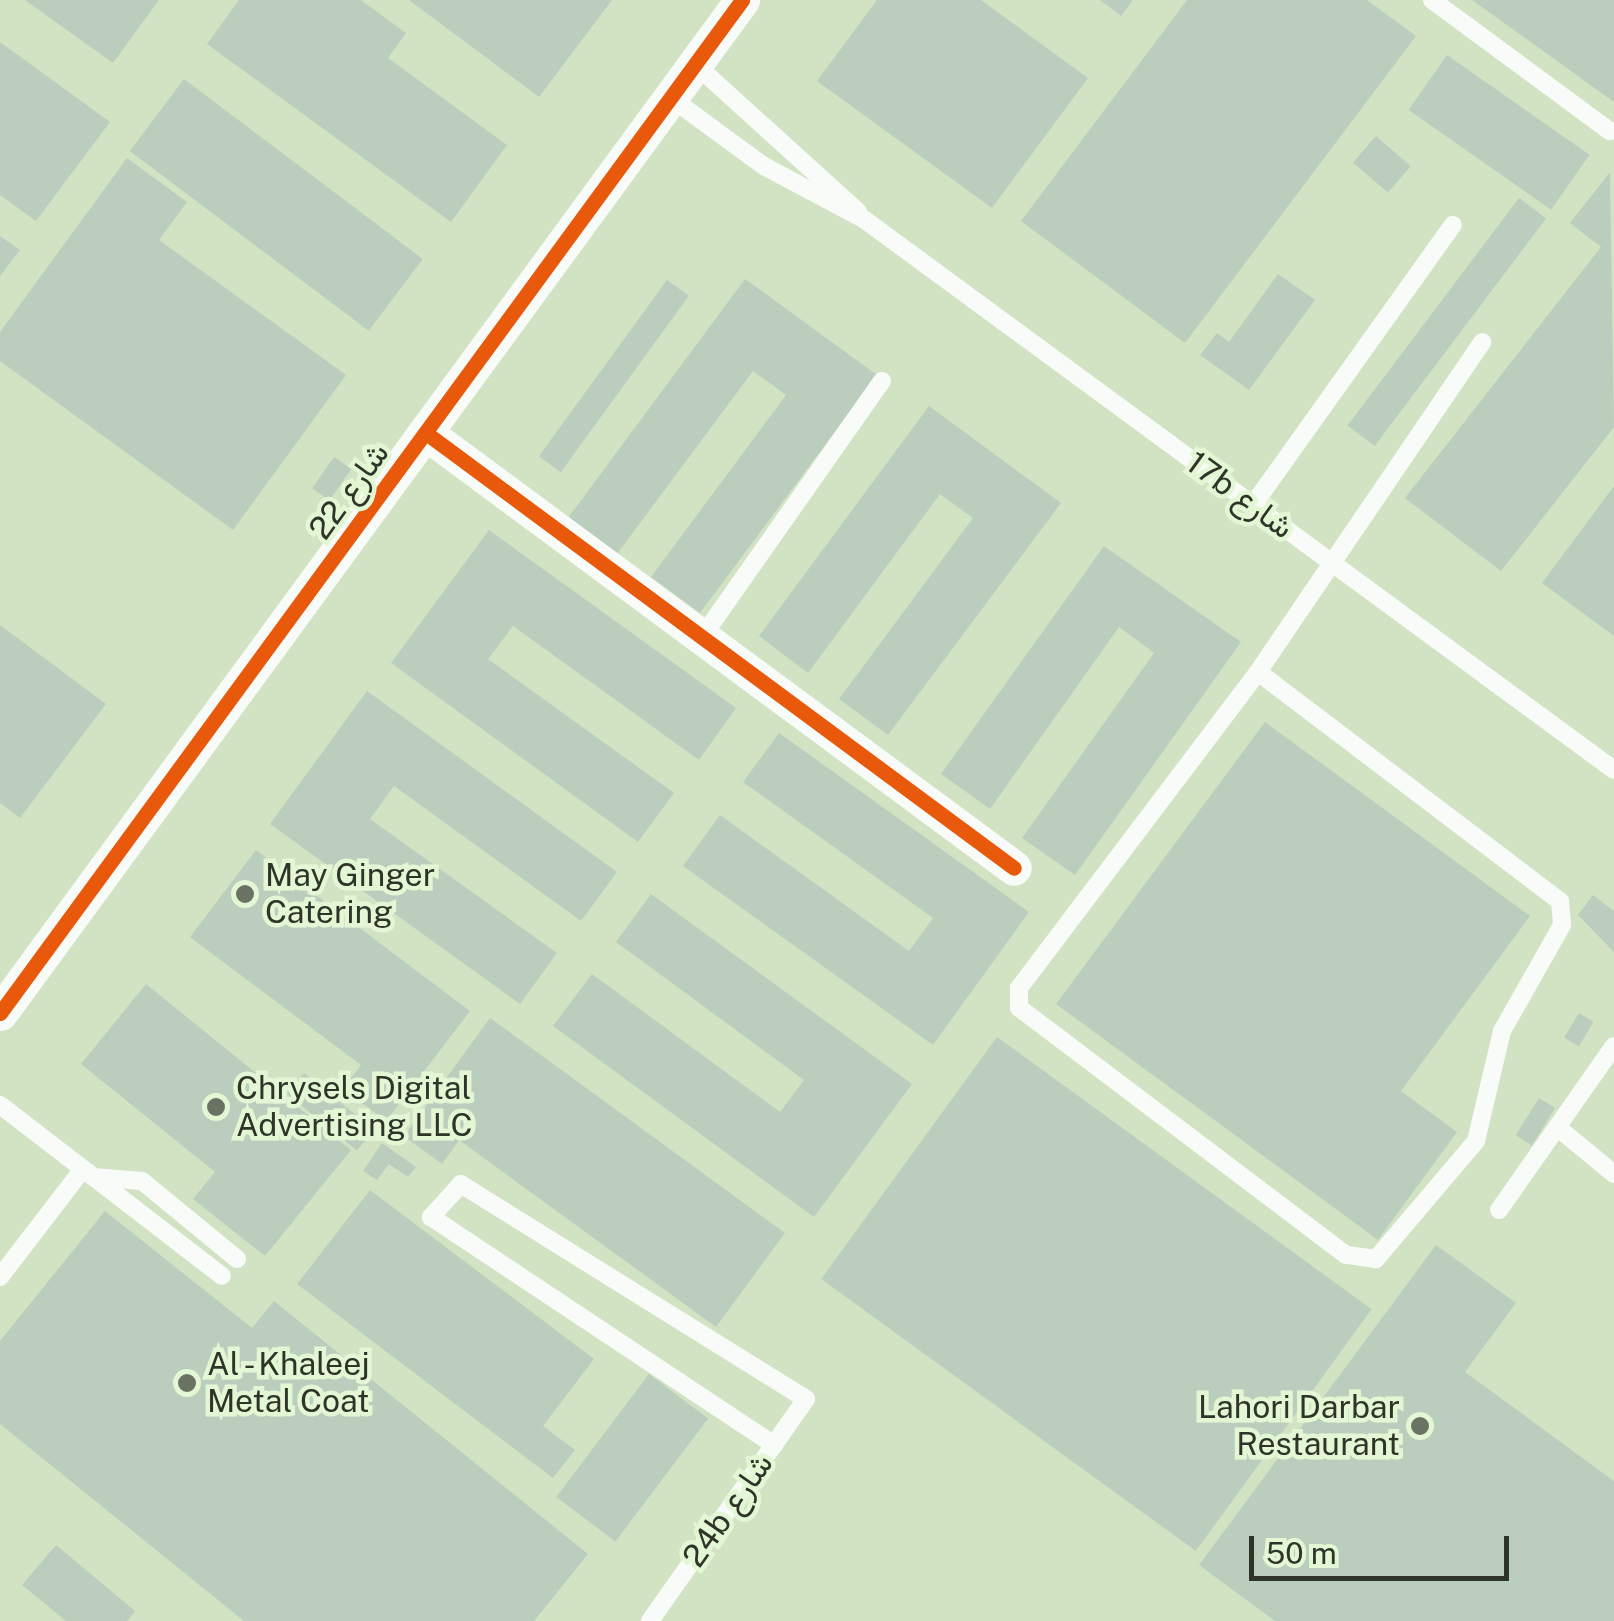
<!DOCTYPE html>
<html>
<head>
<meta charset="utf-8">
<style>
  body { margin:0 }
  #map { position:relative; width:1614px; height:1621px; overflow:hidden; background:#d8e2d0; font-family:"Public Sans",Vazirmatn,sans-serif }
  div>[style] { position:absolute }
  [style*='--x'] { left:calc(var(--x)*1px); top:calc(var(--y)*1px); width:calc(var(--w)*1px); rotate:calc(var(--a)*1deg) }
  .built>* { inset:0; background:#d2e3c4; transform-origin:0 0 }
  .building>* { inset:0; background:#bbcdbc; transform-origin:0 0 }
  .service>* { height:18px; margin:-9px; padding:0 9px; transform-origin:9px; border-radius:9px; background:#f9fbf8 }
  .minor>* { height:35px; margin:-17.5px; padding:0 17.5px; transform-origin:17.5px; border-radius:17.5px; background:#f9fbf8 }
  .cycleway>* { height:15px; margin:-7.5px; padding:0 7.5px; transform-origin:7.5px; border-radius:7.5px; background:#e8590c }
  .dots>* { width:28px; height:28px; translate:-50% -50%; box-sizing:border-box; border:5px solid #e4f7d5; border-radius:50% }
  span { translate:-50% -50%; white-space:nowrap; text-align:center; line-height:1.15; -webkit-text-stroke:9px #e4f7d5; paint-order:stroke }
  .street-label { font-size:32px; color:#2e3528 }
  .poi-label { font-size:32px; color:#2e3528 }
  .left { translate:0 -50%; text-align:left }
  .right { translate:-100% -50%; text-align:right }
  .scale { position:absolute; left:1249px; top:1536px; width:260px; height:45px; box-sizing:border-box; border:5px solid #2e3528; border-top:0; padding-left:12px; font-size:30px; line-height:35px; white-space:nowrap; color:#2e3528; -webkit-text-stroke:8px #e4f7d5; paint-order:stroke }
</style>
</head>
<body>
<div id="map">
  <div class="built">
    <i style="left:0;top:0;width:1614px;height:1621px"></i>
  </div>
  <div class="building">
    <i style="clip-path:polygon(25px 0,159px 0,113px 63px)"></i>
    <i style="clip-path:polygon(239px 0,361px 0,406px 33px,388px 58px,507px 145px,451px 222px,207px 44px)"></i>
    <i style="clip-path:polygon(409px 0,612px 0,539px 97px)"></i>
    <i style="clip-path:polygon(877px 0,981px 0,1088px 78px,992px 208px,817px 81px)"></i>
    <i style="clip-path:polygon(1100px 0,1133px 0,1121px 16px)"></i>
    <i style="clip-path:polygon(1187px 0,1367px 0,1416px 36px,1185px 343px,1021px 221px)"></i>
    <i style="clip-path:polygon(1472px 0,1614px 0,1614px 102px)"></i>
    <i style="clip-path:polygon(0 42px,110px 122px,36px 221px,0 195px)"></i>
    <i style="left:1447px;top:55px;width:174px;height:67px;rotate:35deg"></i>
    <i style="left:184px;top:79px;width:299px;height:90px;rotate:37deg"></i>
    <i style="left:1376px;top:136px;width:46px;height:35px;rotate:41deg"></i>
    <i style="clip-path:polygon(127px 158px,187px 202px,159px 240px,346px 375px,233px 530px,0 361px,0 332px)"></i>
    <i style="clip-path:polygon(1610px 172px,1614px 427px,1501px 571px,1405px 498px,1601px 247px,1570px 223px)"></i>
    <i style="left:1519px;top:198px;width:34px;height:285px;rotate:37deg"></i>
    <i style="clip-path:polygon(0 236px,20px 250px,0 276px)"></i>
    <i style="clip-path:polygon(1278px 274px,1315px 300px,1249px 390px,1200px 355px,1217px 333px,1229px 342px)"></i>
    <i style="clip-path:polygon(745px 279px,877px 375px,700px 613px,651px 577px,786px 395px,753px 371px,617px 554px,568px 518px)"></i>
    <i style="left:667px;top:280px;width:27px;height:218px;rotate:36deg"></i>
    <i style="clip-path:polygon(929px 406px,1061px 503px,888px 735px,839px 699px,973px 518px,940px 494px,808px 673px,759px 636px)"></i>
    <i style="left:334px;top:457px;width:21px;height:38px;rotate:35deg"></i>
    <i style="clip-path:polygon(1614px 486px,1614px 636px,1542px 583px)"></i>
    <i style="clip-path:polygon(489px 530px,736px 708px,699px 760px,513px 626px,488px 659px,674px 793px,638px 842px,391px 663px)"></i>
    <i style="clip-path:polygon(1104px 546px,1241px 642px,1075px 875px,1022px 838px,1154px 653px,1119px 627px,990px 809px,941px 774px)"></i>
    <i style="clip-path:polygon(0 625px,106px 704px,20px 818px,0 803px)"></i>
    <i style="clip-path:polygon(367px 691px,617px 872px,581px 921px,394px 786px,370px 819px,557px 953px,520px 1004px,270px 824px)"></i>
    <i style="clip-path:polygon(1265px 722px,1530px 916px,1401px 1091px,1457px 1132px,1378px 1240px,1056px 1004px)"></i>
    <i style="clip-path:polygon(779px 733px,1029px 912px,933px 1045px,683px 866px,720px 815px,909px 951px,933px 918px,743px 782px)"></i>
    <i style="clip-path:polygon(256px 850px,470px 1011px,386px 1121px,343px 1089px,361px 1065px,190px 937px)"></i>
    <i style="clip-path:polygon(651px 894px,912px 1084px,814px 1217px,553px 1026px,592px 974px,780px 1112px,804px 1080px,616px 942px)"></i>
    <i style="clip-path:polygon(1593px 895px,1614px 911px,1614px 952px,1578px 915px)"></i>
    <i style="clip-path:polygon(146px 984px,351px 1150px,265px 1256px,193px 1199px,215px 1172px,81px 1064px)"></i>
    <i style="left:1579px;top:1013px;width:17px;height:29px;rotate:31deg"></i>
    <i style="clip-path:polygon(490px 1018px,785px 1233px,716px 1327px,459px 1140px,442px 1164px,404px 1136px)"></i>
    <i style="left:997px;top:1037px;width:463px;height:299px;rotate:36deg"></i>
    <i style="left:304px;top:1073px;width:90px;height:27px;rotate:39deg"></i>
    <i style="left:1539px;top:1098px;width:19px;height:44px;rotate:32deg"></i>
    <i style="clip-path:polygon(382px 1143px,416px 1167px,408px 1177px,389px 1164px,377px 1180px,363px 1171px)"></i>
    <i style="clip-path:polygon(370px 1190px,594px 1359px,543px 1426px,575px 1450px,553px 1478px,297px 1284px)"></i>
    <i style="clip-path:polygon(105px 1211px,252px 1328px,274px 1301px,588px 1554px,534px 1621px,244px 1621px,0 1424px,0 1341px)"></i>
    <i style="clip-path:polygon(1436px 1245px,1516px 1303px,1465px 1372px,1614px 1481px,1614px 1621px,1275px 1621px,1199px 1565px)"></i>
    <i style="left:649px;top:1374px;width:74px;height:154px;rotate:37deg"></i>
    <i style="clip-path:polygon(56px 1545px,135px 1611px,127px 1621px,66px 1621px,22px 1585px)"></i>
  </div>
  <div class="service">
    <i style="--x:1432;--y:0;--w:221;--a:36.4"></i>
    <i style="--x:695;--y:64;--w:220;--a:42.2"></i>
    <i style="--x:671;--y:98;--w:115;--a:36.2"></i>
    <i style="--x:764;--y:166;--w:115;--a:28.1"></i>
    <i style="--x:865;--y:220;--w:929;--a:36.29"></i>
    <i style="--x:1253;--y:505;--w:344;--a:-54.5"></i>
    <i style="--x:702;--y:637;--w:313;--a:-54.9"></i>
    <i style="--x:1258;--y:672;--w:379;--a:37.2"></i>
    <i style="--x:1560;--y:901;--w:24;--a:85"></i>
    <i style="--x:1562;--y:925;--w:122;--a:119.5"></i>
    <i style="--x:1502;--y:1031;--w:113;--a:103.3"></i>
    <i style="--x:1476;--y:1141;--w:155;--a:130.3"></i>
    <i style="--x:1376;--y:1259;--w:30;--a:-172"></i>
    <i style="--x:1346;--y:1255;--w:410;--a:-142.9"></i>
    <i style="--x:1019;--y:1008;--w:20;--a:-90"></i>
    <i style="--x:1019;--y:988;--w:396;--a:-52.9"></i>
    <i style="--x:1258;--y:672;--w:399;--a:-55.8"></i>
    <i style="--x:0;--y:1105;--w:280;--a:37.6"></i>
    <i style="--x:1557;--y:1127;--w:74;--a:39.5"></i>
    <i style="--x:93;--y:1177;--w:49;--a:4.7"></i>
    <i style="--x:142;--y:1181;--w:123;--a:39.4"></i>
    <i style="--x:1499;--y:1210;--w:200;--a:-55"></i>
    <i style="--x:0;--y:1277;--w:136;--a:-52.5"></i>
    <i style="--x:650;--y:1621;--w:271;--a:-54.9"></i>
    <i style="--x:806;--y:1399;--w:407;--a:-148.1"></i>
    <i style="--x:461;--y:1184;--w:45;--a:132.3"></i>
    <i style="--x:431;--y:1217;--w:412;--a:33.6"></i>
  </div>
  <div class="minor">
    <i style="--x:426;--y:433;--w:731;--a:36.49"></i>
    <i style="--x:0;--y:1013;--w:1256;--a:-53.78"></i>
  </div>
  <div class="cycleway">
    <i style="--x:426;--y:433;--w:731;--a:36.49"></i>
    <i style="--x:0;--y:1013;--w:1256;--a:-53.78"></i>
  </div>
  <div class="dots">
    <i style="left:245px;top:894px;background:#6a7263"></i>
    <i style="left:216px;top:1107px;background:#6a7263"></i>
    <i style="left:187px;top:1383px;background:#6a7263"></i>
    <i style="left:1420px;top:1426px;background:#6a7263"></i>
  </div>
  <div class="street-label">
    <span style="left:349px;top:491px;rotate:-54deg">شارع 22</span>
    <span style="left:1240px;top:495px;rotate:36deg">17b شارع</span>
    <span style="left:728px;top:1510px;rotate:-55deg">24b شارع</span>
  </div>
  <div class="poi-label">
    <span class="left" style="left:265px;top:894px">May Ginger<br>Catering</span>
    <span class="left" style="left:236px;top:1107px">Chrysels Digital<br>Advertising LLC</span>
    <span class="left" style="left:207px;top:1383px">Al - Khaleej<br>Metal Coat</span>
    <span class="right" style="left:1400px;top:1426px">Lahori Darbar<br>Restaurant</span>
  </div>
  <div class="scale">50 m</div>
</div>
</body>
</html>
